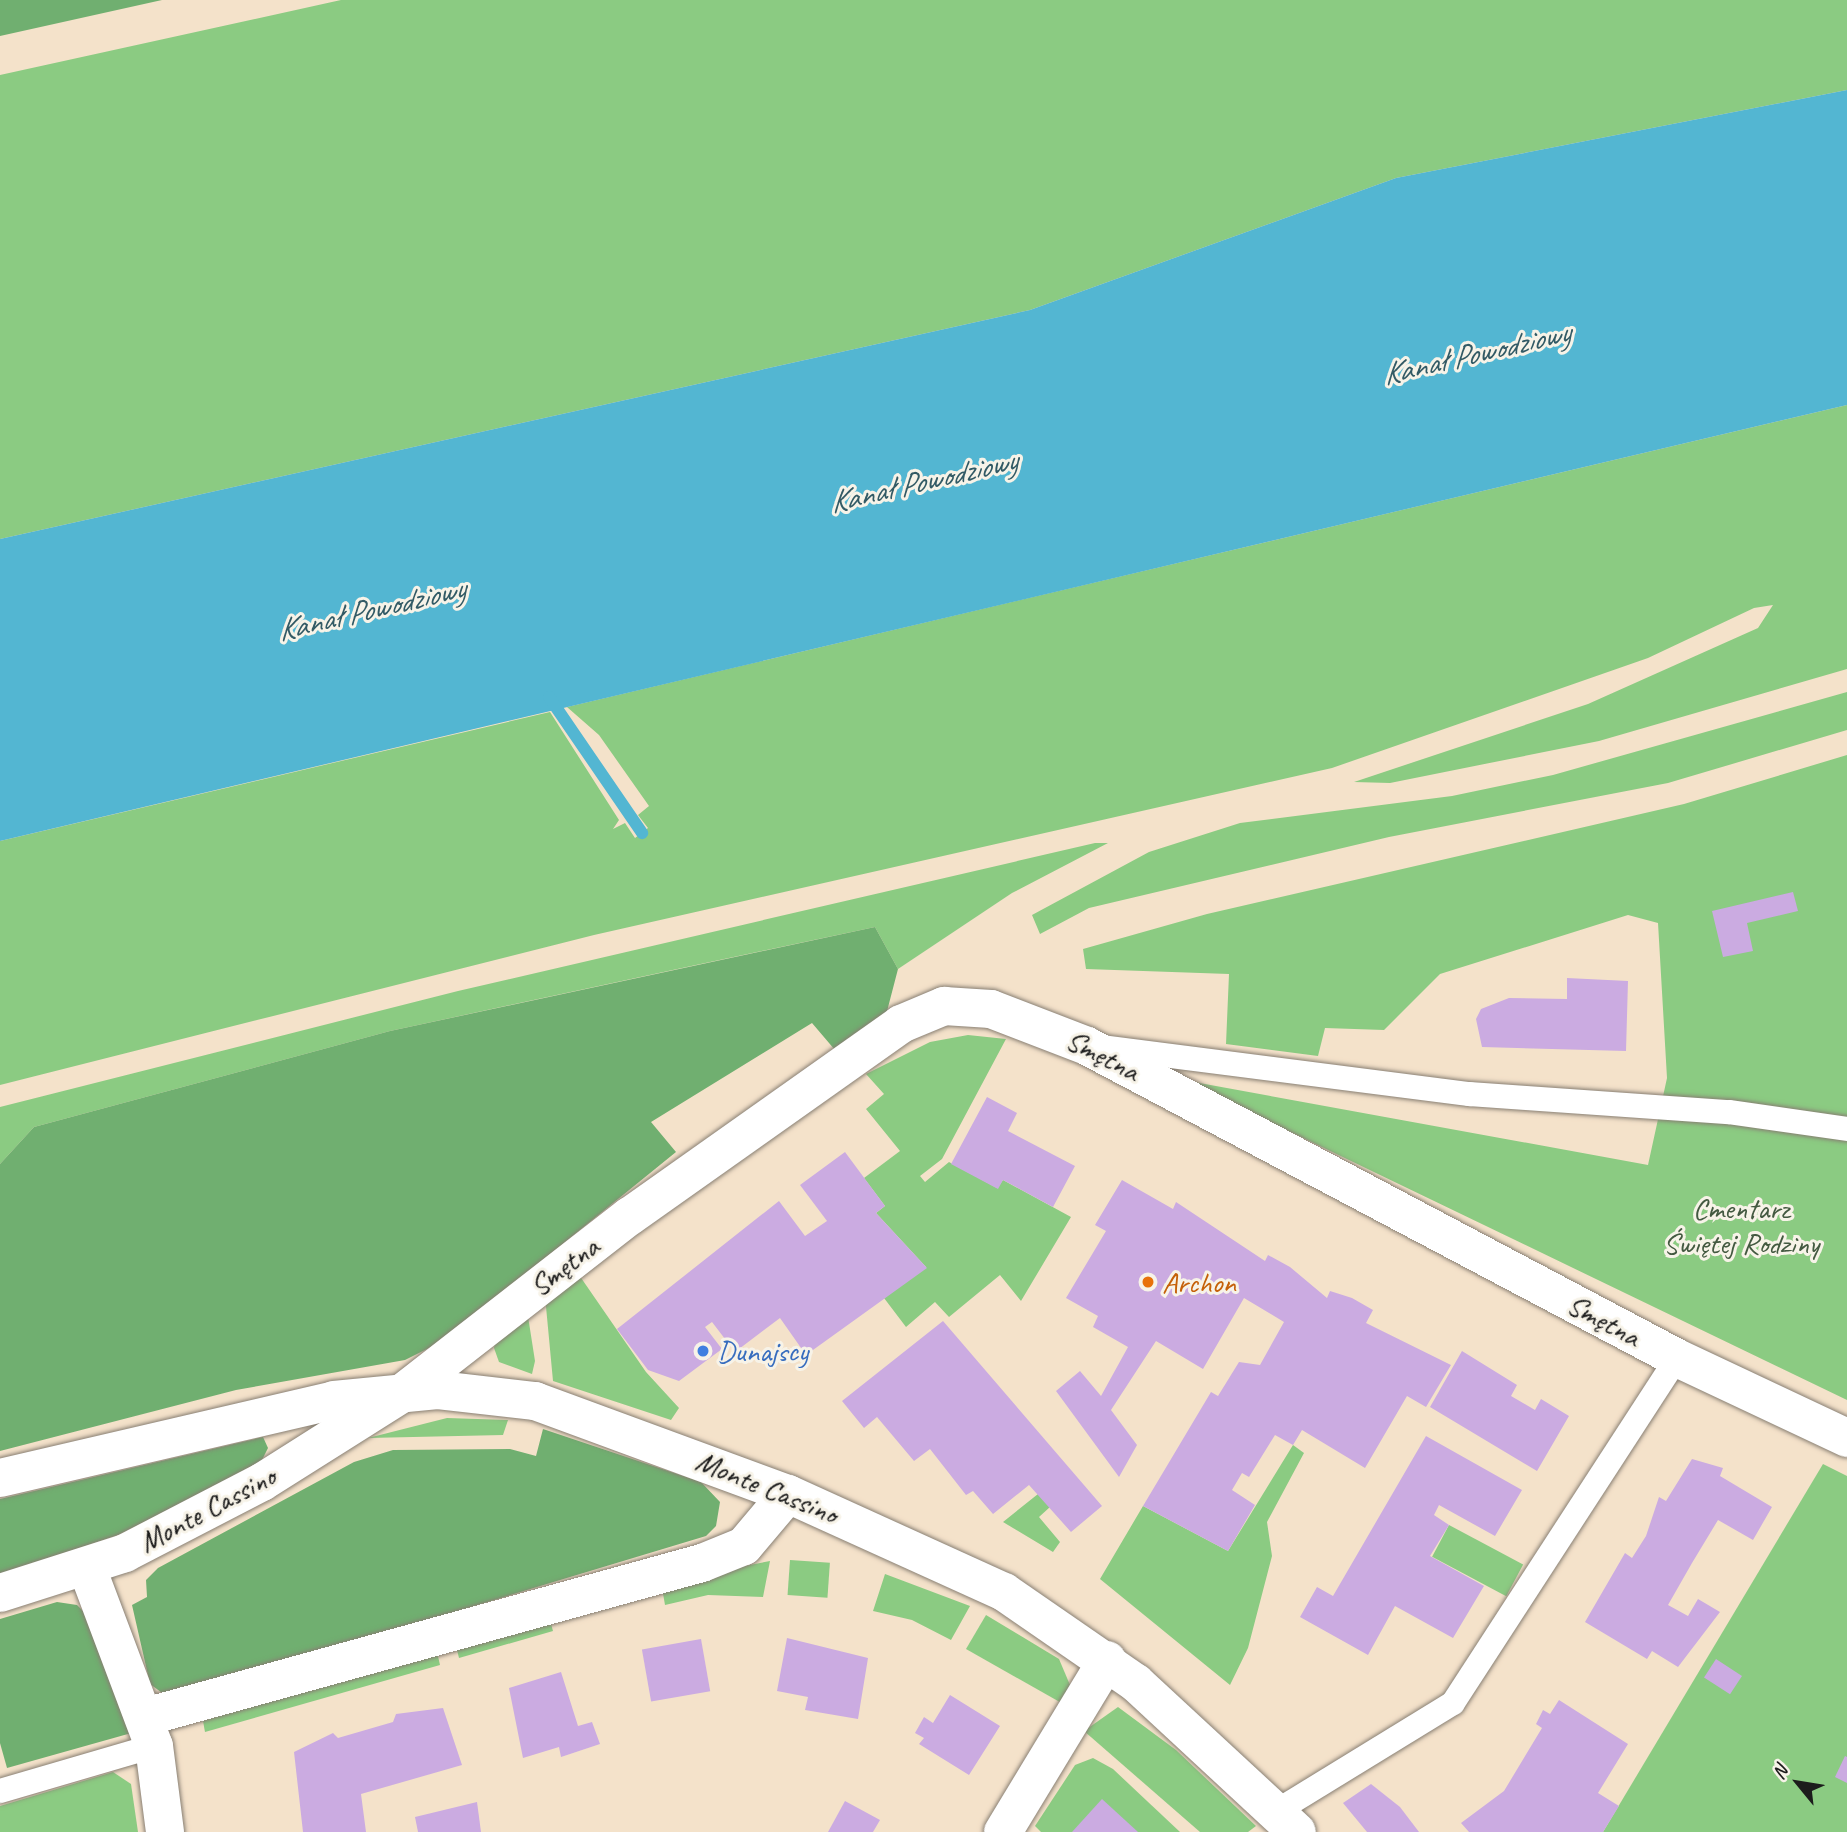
<!DOCTYPE html>
<html>
<head>
<meta charset="utf-8">
<style>
  body { margin:0 }
  #map { position:relative; width:1847px; height:1832px; overflow:hidden; background:#f4e2ca; font-family:Caveat,sans-serif }
  div>[style] { position:absolute }
  [style*='--x'] { left:calc(var(--x)*1px); top:calc(var(--y)*1px); width:calc(var(--w)*1px); rotate:calc(var(--a)*1deg) }
  .green>* { inset:0; background:#8bcb82; transform-origin:0 0 }
  .forest>* { inset:0; background:#70af70 }
  .water>* { inset:0; background:#53b6d2 }
  .stream>* { height:12px; margin:-6px; padding:0 6px; transform-origin:6px; border-radius:6px; background:#53b6d2 }
  .building>* { inset:0; background:#cbabe1; transform-origin:0 0 }
  .roads { filter:drop-shadow(0 0 2px #887f73) drop-shadow(0 0 2px #887f73) }
  .lane>* { height:24px; margin:-12px; padding:0 12px; transform-origin:12px; border-radius:12px; background:#fff }
  .street>* { height:38px; margin:-19px; padding:0 19px; transform-origin:19px; border-radius:19px; background:#fff }
  .secondary>* { height:38px; margin:-19px; padding:0 19px; transform-origin:19px; border-radius:19px; background:#fff }
  .dots>* { width:19px; height:19px; translate:-50% -50%; box-sizing:border-box; border:4px solid #f7f3e8; border-radius:50% }
  span { translate:-50% -50%; white-space:nowrap; text-align:center; line-height:1.15; -webkit-text-stroke:6px #f7f3e8; paint-order:stroke }
  .street-label { font-size:30px; color:#1c1c1c }
  .park-label { font-size:30px; color:#435940 }
  .food-label { font-size:30px; color:#c56008 }
  .left { translate:0 -50%; text-align:left }
  .shop-label { font-size:30px; color:#366cbe }
  .water-label { font-size:32px; color:#325a65; font-style:italic }
  .north { position:absolute; left:1763px; top:1748px; width:70px; height:70px; -webkit-text-stroke:5px #f7f3e8; paint-order:stroke; rotate:300deg; font-size:19px; font-weight:700; line-height:28px; text-align:center; color:#1c1c1c }
  .north::after { content:''; display:block; margin:auto; width:24px; height:32px; background:#1c1c1c; clip-path:polygon(50% 0,100% 100%,50% 72%,0 100%) }
</style>
</head>
<body>
<div id="map">
  <div class="green">
    <i style="clip-path:polygon(341px 0,1847px 0,1847px 90px,1396px 178px,1030px 310px,0 539px,0 75px)"></i>
    <i style="clip-path:polygon(1847px 405px,1847px 669px,1599px 741px,1390px 783px,1354px 782px,1588px 704px,1758px 628px,1773px 605px,1754px 608px,1648px 658px,1332px 768px,594px 935px,0 1085px,0 841px,550px 712px,619px 820px,613px 829px,625px 823px,635px 838px,648px 828px,638px 815px,649px 806px,599px 735px,567px 707px)"></i>
    <i style="clip-path:polygon(1847px 692px,1847px 730px,1668px 783px,1389px 837px,1089px 908px,1040px 934px,1032px 915px,1149px 852px,1240px 823px,1452px 796px,1553px 775px)"></i>
    <i style="clip-path:polygon(1847px 755px,1847px 1400px,1183px 1080px,1648px 1165px,1667px 1078px,1658px 923px,1628px 915px,1440px 974px,1384px 1030px,1325px 1028px,1318px 1056px,1226px 1044px,1229px 974px,1086px 969px,1083px 949px,1207px 914px,1684px 804px)"></i>
    <i style="clip-path:polygon(1095px 843px,1108px 843px,1012px 893px,898px 969px,875px 927px,696px 965px,390px 1031px,34px 1127px,0 1164px,0 1107px,458px 991px)"></i>
    <i style="clip-path:polygon(968px 1035px,1006px 1039px,942px 1159px,920px 1176px,925px 1182px,949px 1162px,997px 1188px,1003px 1180px,1071px 1217px,1021px 1301px,1000px 1275px,949px 1317px,935px 1302px,906px 1327px,884px 1298px,926px 1267px,876px 1213px,885px 1206px,864px 1178px,900px 1151px,866px 1109px,884px 1094px,866px 1074px,930px 1042px)"></i>
    <i style="clip-path:polygon(577px 1272px,646px 1372px,679px 1408px,671px 1420px,553px 1381px,545px 1296px)"></i>
    <i style="clip-path:polygon(527px 1310px,535px 1361px,532px 1374px,499px 1362px,494px 1348px,496px 1337px)"></i>
    <i style="clip-path:polygon(447px 1418px,508px 1420px,503px 1435px,368px 1438px)"></i>
    <i style="clip-path:polygon(1293px 1445px,1304px 1453px,1267px 1522px,1272px 1556px,1248px 1648px,1230px 1685px,1100px 1579px,1143px 1506px,1228px 1551px)"></i>
    <i style="clip-path:polygon(1823px 1464px,1847px 1476px,1847px 1832px,1603px 1832px)"></i>
    <i style="clip-path:polygon(1038px 1494px,1050px 1507px,1039px 1517px,1060px 1542px,1053px 1552px,1003px 1522px)"></i>
    <i style="left:1449px;top:1525px;width:84px;height:36px;rotate:28deg"></i>
    <i style="left:790px;top:1560px;width:40px;height:35px;rotate:4deg"></i>
    <i style="clip-path:polygon(770px 1561px,763px 1597px,708px 1595px,665px 1605px,661px 1582px)"></i>
    <i style="clip-path:polygon(885px 1574px,970px 1606px,951px 1640px,912px 1620px,873px 1611px)"></i>
    <i style="clip-path:polygon(986px 1615px,1059px 1659px,1070px 1685px,1065px 1705px,966px 1649px)"></i>
    <i style="clip-path:polygon(549px 1617px,553px 1631px,459px 1658px,456px 1646px)"></i>
    <i style="clip-path:polygon(437px 1652px,440px 1665px,205px 1732px,203px 1721px)"></i>
    <i style="clip-path:polygon(1118px 1707px,1176px 1750px,1256px 1826px,1248px 1832px,1200px 1832px,1084px 1731px)"></i>
    <i style="clip-path:polygon(1093px 1758px,1113px 1769px,1180px 1832px,1041px 1832px,1035px 1826px,1075px 1765px)"></i>
    <i style="clip-path:polygon(113px 1772px,131px 1784px,138px 1832px,0 1832px,0 1806px)"></i>
  </div>
  <div class="forest">
    <i style="clip-path:polygon(0 0,162px 0,0 36px)"></i>
    <i style="clip-path:polygon(875px 927px,898px 969px,885px 1019px,835px 1050px,812px 1023px,651px 1122px,676px 1152px,443px 1341px,405px 1360px,236px 1390px,0 1451px,0 1164px,34px 1127px,390px 1031px)"></i>
    <i style="clip-path:polygon(543px 1429px,701px 1482px,720px 1502px,716px 1526px,706px 1536px,169px 1698px,150px 1684px,132px 1605px,147px 1597px,146px 1580px,158px 1568px,354px 1462px,393px 1450px,510px 1449px,536px 1456px)"></i>
    <i style="clip-path:polygon(263px 1437px,268px 1448px,262px 1460px,235px 1478px,118px 1535px,0 1575px,0 1499px)"></i>
    <i style="clip-path:polygon(57px 1602px,77px 1605px,91px 1619px,135px 1732px,7px 1768px,0 1743px,0 1619px)"></i>
  </div>
  <div class="water">
    <i style="clip-path:polygon(1847px 90px,1847px 405px,0 841px,0 539px,1030px 310px,1396px 178px)"></i>
  </div>
  <div class="stream">
    <i style="--x:549;--y:697;--w:165;--a:55.6"></i>
  </div>
  <div class="building">
    <i style="clip-path:polygon(1793px 892px,1798px 911px,1747px 923px,1753px 951px,1723px 957px,1712px 911px)"></i>
    <i style="clip-path:polygon(1567px 978px,1628px 981px,1626px 1051px,1482px 1047px,1476px 1019px,1481px 1009px,1509px 998px,1567px 999px)"></i>
    <i style="clip-path:polygon(987px 1097px,1017px 1113px,1008px 1131px,1075px 1166px,1053px 1207px,1003px 1180px,998px 1189px,951px 1164px)"></i>
    <i style="clip-path:polygon(845px 1152px,885px 1206px,876px 1213px,927px 1268px,806px 1355px,780px 1318px,735px 1352px,712px 1322px,705px 1327px,722px 1349px,679px 1381px,648px 1370px,617px 1329px,779px 1201px,805px 1236px,827px 1221px,800px 1185px)"></i>
    <i style="clip-path:polygon(1122px 1180px,1173px 1209px,1176px 1202px,1265px 1261px,1268px 1255px,1290px 1267px,1327px 1298px,1330px 1291px,1352px 1298px,1373px 1310px,1366px 1323px,1451px 1365px,1426px 1407px,1407px 1396px,1365px 1468px,1302px 1430px,1293px 1445px,1275px 1435px,1249px 1477px,1242px 1473px,1232px 1490px,1255px 1505px,1228px 1551px,1143px 1506px,1211px 1392px,1218px 1396px,1239px 1362px,1260px 1365px,1284px 1322px,1244px 1298px,1203px 1369px,1156px 1341px,1111px 1410px,1137px 1445px,1119px 1477px,1056px 1391px,1080px 1371px,1101px 1396px,1128px 1347px,1093px 1327px,1098px 1316px,1066px 1298px,1106px 1231px,1095px 1225px)"></i>
    <i style="clip-path:polygon(943px 1321px,1102px 1506px,1071px 1532px,1029px 1485px,993px 1514px,973px 1491px,966px 1495px,930px 1449px,914px 1461px,877px 1417px,864px 1428px,842px 1401px)"></i>
    <i style="clip-path:polygon(1462px 1351px,1517px 1385px,1511px 1396px,1535px 1410px,1541px 1399px,1569px 1416px,1537px 1471px,1430px 1407px)"></i>
    <i style="clip-path:polygon(1426px 1436px,1522px 1490px,1495px 1536px,1439px 1505px,1434px 1515px,1449px 1525px,1430px 1556px,1484px 1586px,1453px 1638px,1395px 1606px,1368px 1655px,1300px 1617px,1317px 1587px,1333px 1596px)"></i>
    <i style="clip-path:polygon(1692px 1459px,1723px 1468px,1720px 1476px,1772px 1507px,1753px 1540px,1718px 1520px,1692px 1563px,1668px 1605px,1688px 1616px,1698px 1599px,1720px 1612px,1678px 1667px,1652px 1651px,1647px 1659px,1585px 1622px,1625px 1553px,1632px 1558px,1646px 1536px,1659px 1497px,1666px 1501px)"></i>
    <i style="clip-path:polygon(787px 1638px,868px 1658px,858px 1719px,805px 1710px,808px 1697px,777px 1691px)"></i>
    <i style="left:701px;top:1639px;width:53px;height:60px;rotate:80deg"></i>
    <i style="left:1716px;top:1659px;width:31px;height:22px;rotate:33deg"></i>
    <i style="clip-path:polygon(561px 1672px,578px 1726px,592px 1722px,600px 1744px,561px 1757px,559px 1747px,523px 1758px,509px 1688px)"></i>
    <i style="clip-path:polygon(950px 1695px,1000px 1726px,969px 1775px,919px 1744px,924px 1738px,915px 1733px,924px 1717px,933px 1723px)"></i>
    <i style="clip-path:polygon(1559px 1700px,1628px 1744px,1598px 1793px,1619px 1806px,1603px 1832px,1469px 1832px,1461px 1823px,1504px 1791px,1542px 1728px,1536px 1724px,1543px 1710px,1550px 1714px)"></i>
    <i style="clip-path:polygon(443px 1708px,462px 1765px,361px 1794px,366px 1832px,303px 1832px,294px 1752px,333px 1733px,338px 1738px,393px 1722px,396px 1714px)"></i>
    <i style="clip-path:polygon(1845px 1756px,1847px 1757px,1847px 1783px,1835px 1777px)"></i>
    <i style="clip-path:polygon(1371px 1784px,1400px 1807px,1419px 1832px,1367px 1832px,1343px 1803px)"></i>
    <i style="clip-path:polygon(1102px 1799px,1138px 1832px,1072px 1832px)"></i>
    <i style="clip-path:polygon(845px 1801px,880px 1820px,873px 1832px,828px 1832px)"></i>
    <i style="clip-path:polygon(477px 1802px,481px 1832px,418px 1832px,415px 1817px)"></i>
  </div>
  <div class="roads">
    <div class="lane">
      <i style="--x:1101;--y:1047;--w:371;--a:7.3"></i>
      <i style="--x:1469;--y:1094;--w:261;--a:4"></i>
      <i style="--x:1729;--y:1112;--w:119;--a:8.2"></i>
      <i style="--x:0;--y:1791;--w:160;--a:-16.3"></i>
      <i style="--x:1277;--y:1811;--w:206;--a:-31.5"></i>
      <i style="--x:1453;--y:1703;--w:411;--a:-57"></i>
    </div>
    <div class="street">
      <i style="--x:87;--y:1568;--w:190;--a:69.4"></i>
      <i style="--x:154;--y:1746;--w:87;--a:82.7"></i>
      <i style="--x:0;--y:1593;--w:131;--a:-17.7"></i>
      <i style="--x:125;--y:1553;--w:154;--a:-27.4"></i>
      <i style="--x:262;--y:1482;--w:165;--a:-32.3"></i>
      <i style="--x:401;--y:1394;--w:290;--a:-37.9"></i>
      <i style="--x:630;--y:1216;--w:332;--a:-35.3"></i>
      <i style="--x:901;--y:1024;--w:47;--a:-22.7"></i>
      <i style="--x:944;--y:1006;--w:47;--a:3.7"></i>
      <i style="--x:991;--y:1009;--w:103;--a:21.1"></i>
      <i style="--x:1087;--y:1046;--w:667;--a:27.87"></i>
      <i style="--x:1677;--y:1358;--w:188;--a:25.2"></i>
      <i style="--x:145;--y:1717;--w:578;--a:-15.46"></i>
      <i style="--x:702;--y:1563;--w:45;--a:-22"></i>
      <i style="--x:744;--y:1546;--w:68;--a:-49.8"></i>
      <i style="--x:1003;--y:1832;--w:201;--a:-58.8"></i>
    </div>
    <div class="secondary">
      <i style="--x:0;--y:1478;--w:343;--a:-13.1"></i>
      <i style="--x:334;--y:1400;--w:104;--a:-5.5"></i>
      <i style="--x:438;--y:1390;--w:98;--a:6.5"></i>
      <i style="--x:535;--y:1401;--w:270;--a:20.2"></i>
      <i style="--x:788;--y:1494;--w:237;--a:24.4"></i>
      <i style="--x:1004;--y:1592;--w:160;--a:34.6"></i>
      <i style="--x:1136;--y:1683;--w:219;--a:42.8"></i>
    </div>
  </div>
  <div class="dots">
    <i style="left:1148px;top:1282px;background:#e8710a"></i>
    <i style="left:703px;top:1351px;background:#3f7fe0"></i>
  </div>
  <div class="street-label">
    <span style="left:1103px;top:1055px;rotate:27deg">Smętna</span>
    <span style="left:564px;top:1266px;rotate:-37deg">Smętna</span>
    <span style="left:1604px;top:1320px;rotate:28deg">Smętna</span>
    <span style="left:767px;top:1487px;rotate:22deg">Monte Cassino</span>
    <span style="left:207px;top:1509px;rotate:-28deg">Monte Cassino</span>
  </div>
  <div class="park-label">
    <span style="left:1741px;top:1225px">Cmentarz<br>Świętej Rodziny</span>
  </div>
  <div class="food-label">
    <span class="left" style="left:1162px;top:1282px">Archon</span>
  </div>
  <div class="shop-label">
    <span class="left" style="left:717px;top:1351px">Dunajscy</span>
  </div>
  <div class="water-label">
    <span style="left:1476px;top:354px;rotate:-13deg">Kanał Powodziowy</span>
    <span style="left:923px;top:482px;rotate:-13deg">Kanał Powodziowy</span>
    <span style="left:371px;top:610px;rotate:-13deg">Kanał Powodziowy</span>
  </div>
  <div class="north">N</div>
</div>
</body>
</html>
